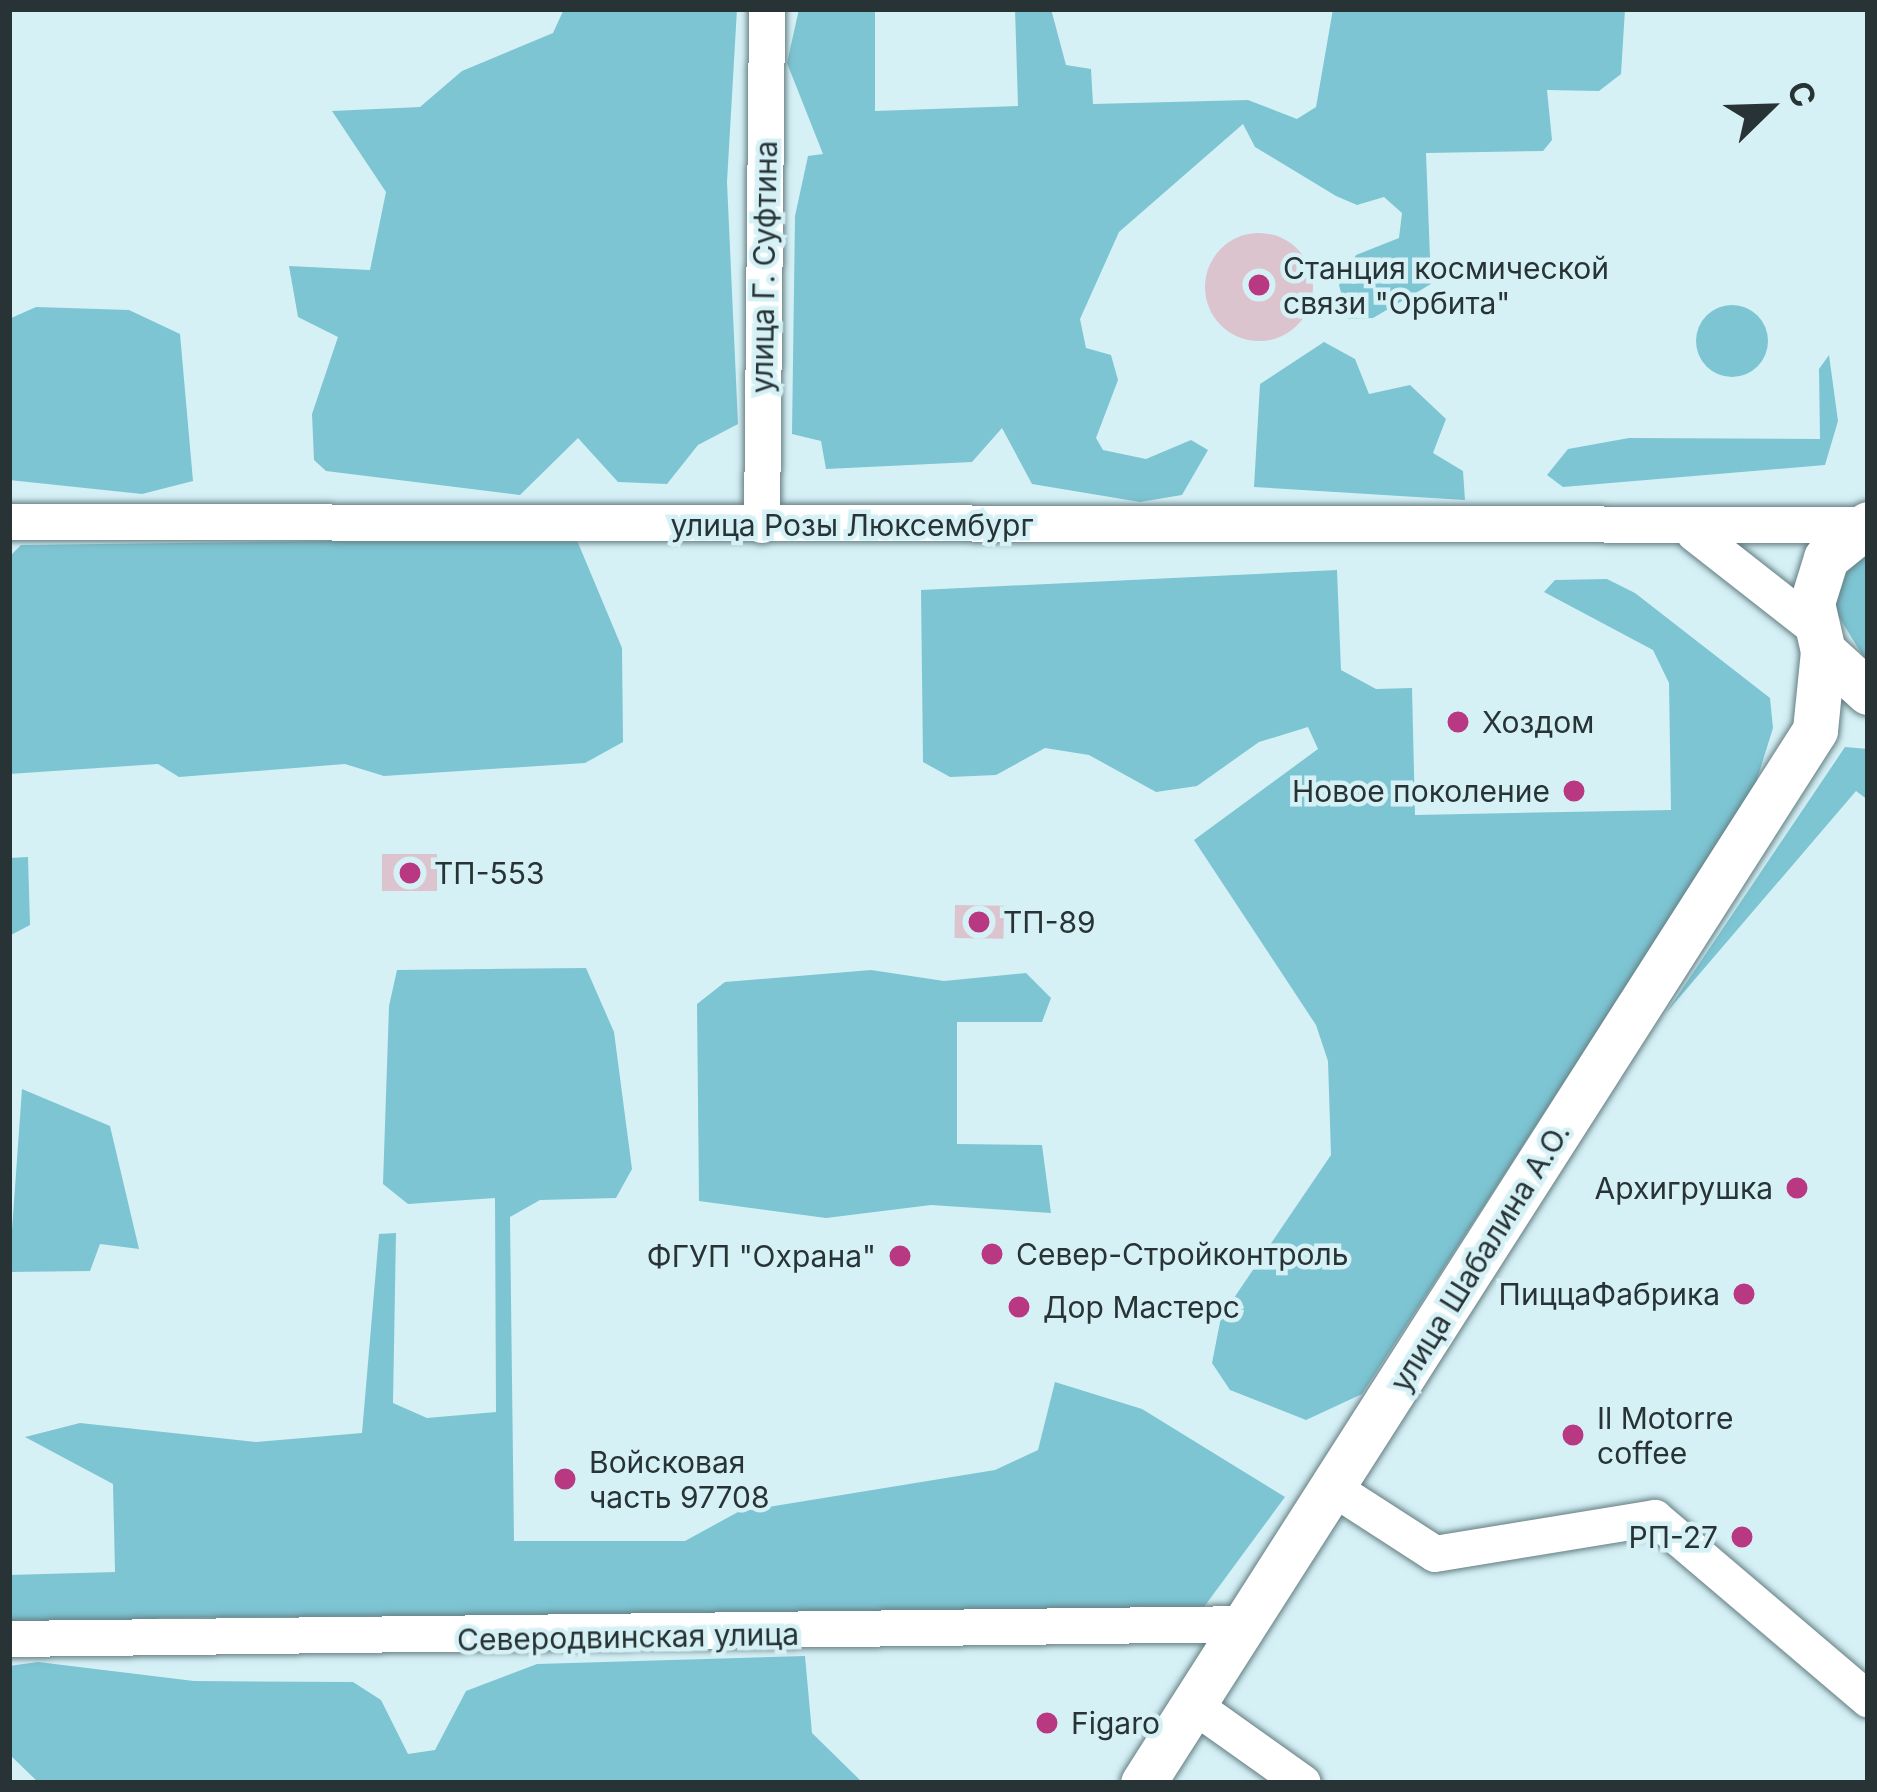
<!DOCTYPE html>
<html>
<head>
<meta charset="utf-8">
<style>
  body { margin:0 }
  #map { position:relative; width:1877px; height:1792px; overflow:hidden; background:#d5f1f6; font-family:Inter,sans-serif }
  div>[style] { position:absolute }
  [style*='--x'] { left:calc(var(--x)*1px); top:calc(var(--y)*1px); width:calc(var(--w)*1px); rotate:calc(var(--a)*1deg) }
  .green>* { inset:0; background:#7dc5d3 }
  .round { border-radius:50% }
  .building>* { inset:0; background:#dcc4ce; transform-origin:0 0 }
  .roads { filter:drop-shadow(0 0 3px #647d82) drop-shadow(0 0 3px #647d82) }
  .minor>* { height:36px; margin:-18px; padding:0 18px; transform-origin:18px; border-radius:18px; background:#fff }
  .tertiary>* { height:45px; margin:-22.5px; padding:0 22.5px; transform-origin:22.5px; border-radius:22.5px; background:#fff }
  .dots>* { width:33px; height:33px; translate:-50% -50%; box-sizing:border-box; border:6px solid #d5f1f6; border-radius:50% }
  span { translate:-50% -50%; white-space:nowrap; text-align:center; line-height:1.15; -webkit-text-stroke:9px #d5f1f6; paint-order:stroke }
  .street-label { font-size:30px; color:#283335 }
  .poi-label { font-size:30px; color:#283335 }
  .left { translate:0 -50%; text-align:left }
  .right { translate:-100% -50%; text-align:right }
  .frame { position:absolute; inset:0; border:12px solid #283335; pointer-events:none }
  .north { position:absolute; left:1709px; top:48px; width:120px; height:120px; -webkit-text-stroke:9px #d5f1f6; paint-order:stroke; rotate:67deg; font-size:33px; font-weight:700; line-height:48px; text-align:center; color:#283335 }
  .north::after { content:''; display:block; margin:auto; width:42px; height:54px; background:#283335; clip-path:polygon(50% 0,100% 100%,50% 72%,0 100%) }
</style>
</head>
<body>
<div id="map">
  <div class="green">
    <i style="clip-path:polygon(564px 9px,737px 9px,727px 182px,738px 424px,698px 445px,667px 484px,618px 482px,578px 438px,520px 495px,326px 471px,314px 460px,312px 414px,338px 337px,298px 317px,289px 266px,370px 270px,386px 192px,332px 111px,420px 107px,462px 71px,553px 33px)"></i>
    <i style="clip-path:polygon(799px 9px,875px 9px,875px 111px,1018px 106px,1015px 9px,1051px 9px,1066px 65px,1091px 69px,1093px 104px,1248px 100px,1297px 119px,1316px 107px,1333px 9px,1625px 9px,1621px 74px,1599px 91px,1547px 90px,1552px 140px,1543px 151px,1426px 153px,1431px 284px,1373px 318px,1348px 319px,1339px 285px,1356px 255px,1399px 238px,1402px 213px,1384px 197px,1357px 205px,1336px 196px,1255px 147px,1243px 124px,1119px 232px,1080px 319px,1086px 348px,1111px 355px,1118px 380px,1096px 438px,1103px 450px,1146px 459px,1191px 440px,1208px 450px,1182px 495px,1140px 502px,1032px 484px,1002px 428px,972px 462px,826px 469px,821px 441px,792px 434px,795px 216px,808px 156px,823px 154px,787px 63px)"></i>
    <i class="round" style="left:1696px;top:305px;width:72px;height:72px"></i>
    <i style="clip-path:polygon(36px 307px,129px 310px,180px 334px,193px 481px,142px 494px,9px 480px,9px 319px)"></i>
    <i style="clip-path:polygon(1324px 342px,1355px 359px,1369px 394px,1410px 385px,1446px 419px,1433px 453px,1463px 471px,1465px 500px,1254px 487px,1260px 384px)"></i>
    <i style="clip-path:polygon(1829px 355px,1838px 421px,1825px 465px,1563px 487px,1547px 475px,1568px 449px,1629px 438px,1820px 439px,1819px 369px)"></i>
    <i style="clip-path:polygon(576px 538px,622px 648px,623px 742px,585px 763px,384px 776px,345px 764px,179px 777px,158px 764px,9px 774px,9px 557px,21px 545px)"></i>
    <i style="clip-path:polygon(1868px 545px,1868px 664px,1834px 609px,1842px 573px)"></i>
    <i style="clip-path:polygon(1337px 570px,1341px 670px,1376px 689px,1412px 688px,1415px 815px,1671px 810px,1669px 683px,1653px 650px,1544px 592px,1555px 580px,1607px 579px,1635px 593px,1770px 698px,1773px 728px,1754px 789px,1362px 1394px,1306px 1420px,1230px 1390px,1212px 1363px,1221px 1317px,1331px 1155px,1328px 1061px,1316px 1025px,1194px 840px,1318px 749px,1308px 727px,1259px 742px,1197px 786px,1156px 792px,1089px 755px,1045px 748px,996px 775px,950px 777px,923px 762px,921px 590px)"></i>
    <i style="clip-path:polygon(1845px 747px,1868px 749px,1868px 800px,1856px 791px,1666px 1013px)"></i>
    <i style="clip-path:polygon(28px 857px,30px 925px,9px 936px,9px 858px)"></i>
    <i style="clip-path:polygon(586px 968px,614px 1032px,632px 1169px,616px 1198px,540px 1200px,510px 1217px,514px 1541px,685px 1541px,738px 1512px,995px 1470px,1038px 1450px,1055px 1382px,1142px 1409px,1285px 1497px,1201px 1611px,158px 1618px,120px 1635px,9px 1634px,9px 1575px,115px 1572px,113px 1484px,25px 1437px,80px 1423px,256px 1442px,362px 1433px,379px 1234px,396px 1233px,393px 1403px,427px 1418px,496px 1412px,495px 1198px,408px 1204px,383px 1184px,389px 1006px,397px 970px)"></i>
    <i style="clip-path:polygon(871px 970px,944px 981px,1026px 973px,1051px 998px,1042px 1022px,957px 1022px,957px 1144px,1042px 1145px,1051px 1213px,931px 1205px,826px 1218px,699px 1201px,697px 1004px,725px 982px)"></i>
    <i style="clip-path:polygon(22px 1089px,110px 1126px,139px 1249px,100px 1244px,90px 1271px,9px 1272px)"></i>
    <i style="clip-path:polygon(805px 1656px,812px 1733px,863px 1783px,39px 1783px,9px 1754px,9px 1666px,38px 1662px,194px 1681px,353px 1682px,381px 1700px,408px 1754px,435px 1750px,466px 1691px,537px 1664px)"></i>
  </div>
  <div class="building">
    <i class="round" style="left:1205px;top:233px;width:108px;height:108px"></i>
    <i style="left:437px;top:854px;width:37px;height:55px;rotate:90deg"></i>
    <i style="left:955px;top:905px;width:49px;height:33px;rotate:1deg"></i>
  </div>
  <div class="roads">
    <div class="minor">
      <i style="--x:9;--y:522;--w:1852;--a:0.09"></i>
      <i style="--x:762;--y:525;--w:516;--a:-89.44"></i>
      <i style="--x:1694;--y:533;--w:152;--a:38.1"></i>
      <i style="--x:1333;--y:1488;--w:121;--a:32.9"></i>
      <i style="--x:1435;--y:1554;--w:223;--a:-9.3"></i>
      <i style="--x:1655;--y:1518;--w:280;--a:40.4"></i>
      <i style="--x:9;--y:1639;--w:1238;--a:-0.69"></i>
      <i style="--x:1196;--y:1707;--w:131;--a:35.4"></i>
    </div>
    <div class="tertiary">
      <i style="--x:1868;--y:524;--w:54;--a:141"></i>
      <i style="--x:1826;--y:558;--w:47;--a:107.3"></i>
      <i style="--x:1812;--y:603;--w:49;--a:77.1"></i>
      <i style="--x:1823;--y:651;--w:61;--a:42.3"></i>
      <i style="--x:1143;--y:1783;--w:1249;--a:-57.45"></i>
      <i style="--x:1815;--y:730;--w:79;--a:-84.2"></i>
    </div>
  </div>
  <div class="dots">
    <i style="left:1259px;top:285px;background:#b93882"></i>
    <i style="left:1458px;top:722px;background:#b93882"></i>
    <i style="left:1574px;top:791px;background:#b93882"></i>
    <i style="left:410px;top:873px;background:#b93882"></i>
    <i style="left:979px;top:922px;background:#b93882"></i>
    <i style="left:1797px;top:1188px;background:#b93882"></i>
    <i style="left:992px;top:1254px;background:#b93882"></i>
    <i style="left:900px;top:1256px;background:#b93882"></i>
    <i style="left:1744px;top:1294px;background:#b93882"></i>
    <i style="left:1019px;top:1307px;background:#b93882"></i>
    <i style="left:1573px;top:1435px;background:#b93882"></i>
    <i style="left:565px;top:1479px;background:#b93882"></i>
    <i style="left:1742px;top:1537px;background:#b93882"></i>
    <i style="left:1047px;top:1723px;background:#b93882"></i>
  </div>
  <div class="street-label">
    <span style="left:764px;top:267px;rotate:-89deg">улица Г. Суфтина</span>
    <span style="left:852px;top:525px">улица Розы Люксембург</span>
    <span style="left:1480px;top:1257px;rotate:-58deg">улица Шабалина А.О.</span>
    <span style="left:628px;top:1637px;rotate:-1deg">Северодвинская улица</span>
  </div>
  <div class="poi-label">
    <span class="left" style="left:1283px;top:285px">Станция космической<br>связи "Орбита"</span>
    <span class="left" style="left:1482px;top:722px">Хоздом</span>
    <span class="right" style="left:1550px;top:791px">Новое поколение</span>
    <span class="left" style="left:434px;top:873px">ТП-553</span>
    <span class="left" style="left:1003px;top:922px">ТП-89</span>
    <span class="right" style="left:1773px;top:1188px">Архигрушка</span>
    <span class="left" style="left:1016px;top:1254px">Север-Стройконтроль</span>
    <span class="right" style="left:876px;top:1256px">ФГУП "Охрана"</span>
    <span class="right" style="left:1720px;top:1294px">ПиццаФабрика</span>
    <span class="left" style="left:1043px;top:1307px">Дор Мастерс</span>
    <span class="left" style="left:1597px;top:1435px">Il Motorre<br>coffee</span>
    <span class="left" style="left:589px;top:1479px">Войсковая<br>часть 97708</span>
    <span class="right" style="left:1718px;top:1537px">РП-27</span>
    <span class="left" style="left:1071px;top:1723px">Figaro</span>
  </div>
  <div class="frame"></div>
  <div class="north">С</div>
</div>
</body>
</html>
